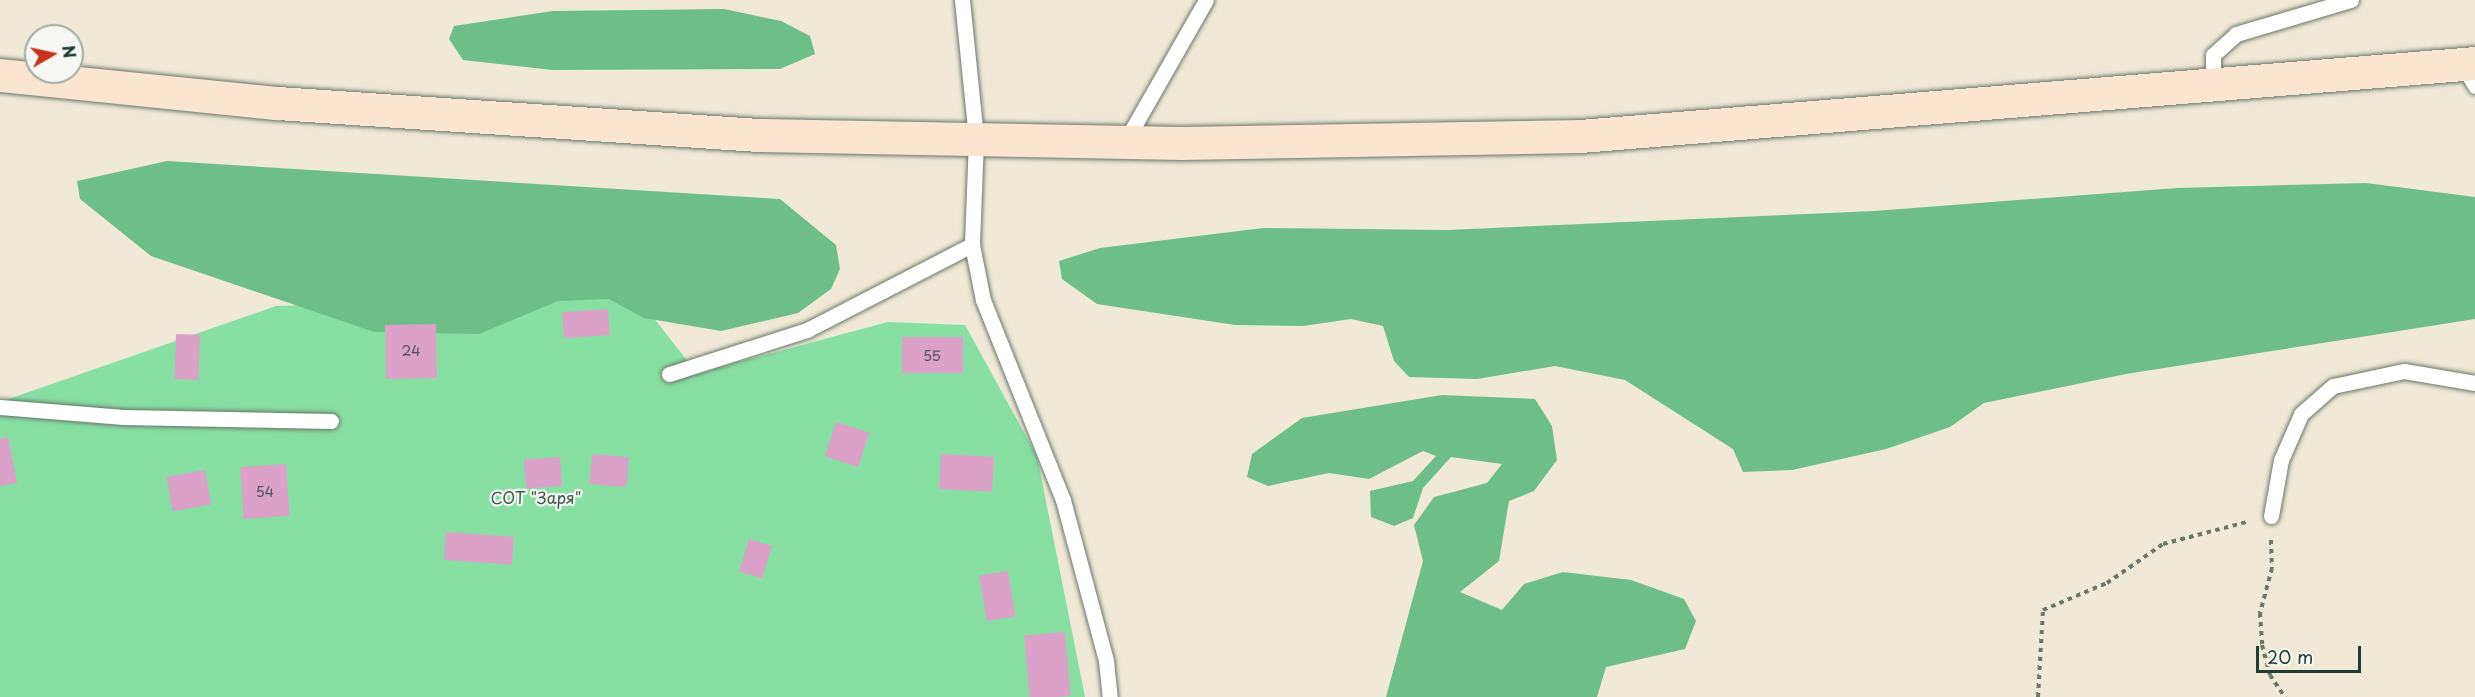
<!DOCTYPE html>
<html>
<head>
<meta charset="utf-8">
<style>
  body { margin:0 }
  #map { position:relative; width:2475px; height:697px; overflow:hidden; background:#f0e9d5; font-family:"Playpen Sans",sans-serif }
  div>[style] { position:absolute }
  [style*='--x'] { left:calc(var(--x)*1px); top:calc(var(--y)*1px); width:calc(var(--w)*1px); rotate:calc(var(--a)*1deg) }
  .green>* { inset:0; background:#88dfa2 }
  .forest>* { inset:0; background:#6ebe88 }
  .building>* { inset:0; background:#dca1c8; transform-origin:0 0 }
  .path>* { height:4px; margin-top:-2px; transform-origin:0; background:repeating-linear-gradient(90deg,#68796c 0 4.5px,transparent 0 9px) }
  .roads { filter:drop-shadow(0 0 2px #68796c) drop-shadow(0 0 2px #68796c) }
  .service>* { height:15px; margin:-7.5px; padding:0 7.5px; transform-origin:7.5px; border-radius:7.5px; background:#fff }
  .secondary>* { height:33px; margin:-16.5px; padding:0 16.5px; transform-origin:16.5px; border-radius:16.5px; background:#fbe5cf }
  span { translate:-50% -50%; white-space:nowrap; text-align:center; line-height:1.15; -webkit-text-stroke:4.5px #f6f6f2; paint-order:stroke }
  .number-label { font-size:14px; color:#4e5659 }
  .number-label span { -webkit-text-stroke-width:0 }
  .park-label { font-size:16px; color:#345d4a }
  .north { position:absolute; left:24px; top:24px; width:60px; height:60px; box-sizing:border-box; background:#f6f6f2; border:2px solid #a0aca6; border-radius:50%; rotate:81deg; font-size:16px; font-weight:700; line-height:24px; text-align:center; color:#1f3d34 }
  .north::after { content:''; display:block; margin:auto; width:21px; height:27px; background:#c8321e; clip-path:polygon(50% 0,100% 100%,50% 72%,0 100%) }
  .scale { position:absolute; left:2256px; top:646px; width:105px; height:27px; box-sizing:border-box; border:3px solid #1f3d34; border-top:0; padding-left:8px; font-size:18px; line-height:21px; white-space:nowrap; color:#1f3d34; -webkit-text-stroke:4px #f6f6f2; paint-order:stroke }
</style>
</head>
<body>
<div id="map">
  <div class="green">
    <i style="clip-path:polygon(634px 293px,697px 373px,888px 322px,965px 325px,1037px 456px,1085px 697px,0 697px,0 402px,276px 306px)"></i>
  </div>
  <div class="forest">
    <i style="clip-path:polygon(724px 9px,781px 21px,810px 36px,815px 54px,780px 69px,553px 70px,463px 60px,449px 39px,454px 26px,553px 11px)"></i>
    <i style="clip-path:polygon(167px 161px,780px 199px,836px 245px,840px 269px,831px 289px,798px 313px,721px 331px,644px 318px,609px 299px,558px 301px,479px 334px,374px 332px,151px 256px,80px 199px,77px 181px)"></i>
    <i style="clip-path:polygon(2366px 183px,2475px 197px,2475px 319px,2126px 374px,1984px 403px,1950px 427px,1886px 449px,1792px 470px,1743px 472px,1733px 449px,1625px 380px,1555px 366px,1477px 379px,1409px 377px,1394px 361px,1383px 326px,1351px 319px,1303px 326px,1235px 325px,1097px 304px,1062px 279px,1059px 261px,1100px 248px,1263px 228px,1447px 230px,1874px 211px,2177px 188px)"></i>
    <i style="clip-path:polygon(1442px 395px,1535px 399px,1552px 426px,1557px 460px,1534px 491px,1509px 501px,1499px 561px,1460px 592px,1502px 610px,1524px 584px,1563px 572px,1631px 580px,1684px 599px,1696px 621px,1685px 649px,1606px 667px,1597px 697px,1386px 697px,1423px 561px,1414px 525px,1434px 497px,1487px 483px,1502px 464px,1451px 457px,1423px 488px,1413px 518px,1394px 526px,1371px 517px,1370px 491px,1413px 481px,1436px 456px,1423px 451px,1369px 479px,1329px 473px,1268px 486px,1247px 477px,1252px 454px,1302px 418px)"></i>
  </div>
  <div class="building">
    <i style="left:608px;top:309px;width:26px;height:46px;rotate:86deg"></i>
    <i style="left:436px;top:324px;width:54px;height:51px;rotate:89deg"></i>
    <i style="left:176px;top:334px;width:24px;height:45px;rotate:2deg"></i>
    <i style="left:963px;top:337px;width:36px;height:61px;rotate:90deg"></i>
    <i style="left:836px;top:422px;width:35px;height:36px;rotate:18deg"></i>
    <i style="clip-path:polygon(8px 437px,17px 483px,0 486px,0 439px)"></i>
    <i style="left:592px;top:454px;width:37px;height:30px;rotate:5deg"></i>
    <i style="left:941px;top:454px;width:53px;height:35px;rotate:3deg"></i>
    <i style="left:560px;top:457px;width:29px;height:36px;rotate:86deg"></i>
    <i style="left:286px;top:464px;width:52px;height:46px;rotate:86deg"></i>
    <i style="left:205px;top:470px;width:35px;height:39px;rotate:80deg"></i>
    <i style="left:446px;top:532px;width:68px;height:28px;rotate:4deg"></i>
    <i style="left:749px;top:539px;width:24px;height:34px;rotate:17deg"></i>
    <i style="left:1008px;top:571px;width:46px;height:29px;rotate:81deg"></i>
    <i style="left:1065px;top:632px;width:64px;height:41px;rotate:85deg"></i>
  </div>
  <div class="path">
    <i style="--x:2271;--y:540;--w:28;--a:88"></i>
    <i style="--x:2272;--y:568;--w:47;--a:104.9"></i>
    <i style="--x:2260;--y:613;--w:32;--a:86"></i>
    <i style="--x:2262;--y:645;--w:31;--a:75"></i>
    <i style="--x:2270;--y:675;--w:27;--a:56"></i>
    <i style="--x:2038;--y:697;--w:87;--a:-86.7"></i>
    <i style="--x:2043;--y:610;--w:69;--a:-22.9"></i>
    <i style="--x:2107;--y:583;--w:68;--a:-34.9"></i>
    <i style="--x:2163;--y:544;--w:87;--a:-14.7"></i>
  </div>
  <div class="roads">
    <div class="service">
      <i style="--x:962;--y:0;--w:140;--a:84.2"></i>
      <i style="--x:976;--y:139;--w:106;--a:92.2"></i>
      <i style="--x:972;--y:245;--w:56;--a:78.7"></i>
      <i style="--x:983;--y:300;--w:215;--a:68.2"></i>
      <i style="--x:1063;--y:500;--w:167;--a:75"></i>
      <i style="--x:1106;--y:661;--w:36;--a:84"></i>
      <i style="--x:2462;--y:64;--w:26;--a:59"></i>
      <i style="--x:2213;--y:86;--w:31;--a:-90"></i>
      <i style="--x:2213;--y:55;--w:31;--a:-42"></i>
      <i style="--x:2236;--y:34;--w:120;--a:-16.5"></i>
      <i style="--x:1125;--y:142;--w:163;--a:-60.3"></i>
      <i style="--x:669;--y:374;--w:145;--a:-17.7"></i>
      <i style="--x:807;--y:330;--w:186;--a:-27.3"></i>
      <i style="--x:0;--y:407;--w:124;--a:4.6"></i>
      <i style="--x:124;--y:417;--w:207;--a:1.1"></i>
      <i style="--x:2271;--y:516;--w:57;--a:-79.9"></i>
      <i style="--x:2281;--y:460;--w:50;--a:-66.5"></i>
      <i style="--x:2301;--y:414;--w:43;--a:-41.2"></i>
      <i style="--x:2333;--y:386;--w:73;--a:-11.9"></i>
      <i style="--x:2404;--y:371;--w:72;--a:9.6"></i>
    </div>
    <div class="secondary">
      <i style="--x:0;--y:75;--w:278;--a:5.8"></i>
      <i style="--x:277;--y:103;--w:485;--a:3.8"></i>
      <i style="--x:761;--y:135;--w:420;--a:1.1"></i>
      <i style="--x:1181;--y:143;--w:399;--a:-1"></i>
      <i style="--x:1580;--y:136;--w:898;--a:-4.66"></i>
    </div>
  </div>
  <div class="number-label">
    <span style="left:411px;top:351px">24</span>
    <span style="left:932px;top:356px">55</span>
    <span style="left:265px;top:492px">54</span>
  </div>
  <div class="park-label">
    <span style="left:536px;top:497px">СОТ "Заря"</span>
  </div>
  <div class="north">N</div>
  <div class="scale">20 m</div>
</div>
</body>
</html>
